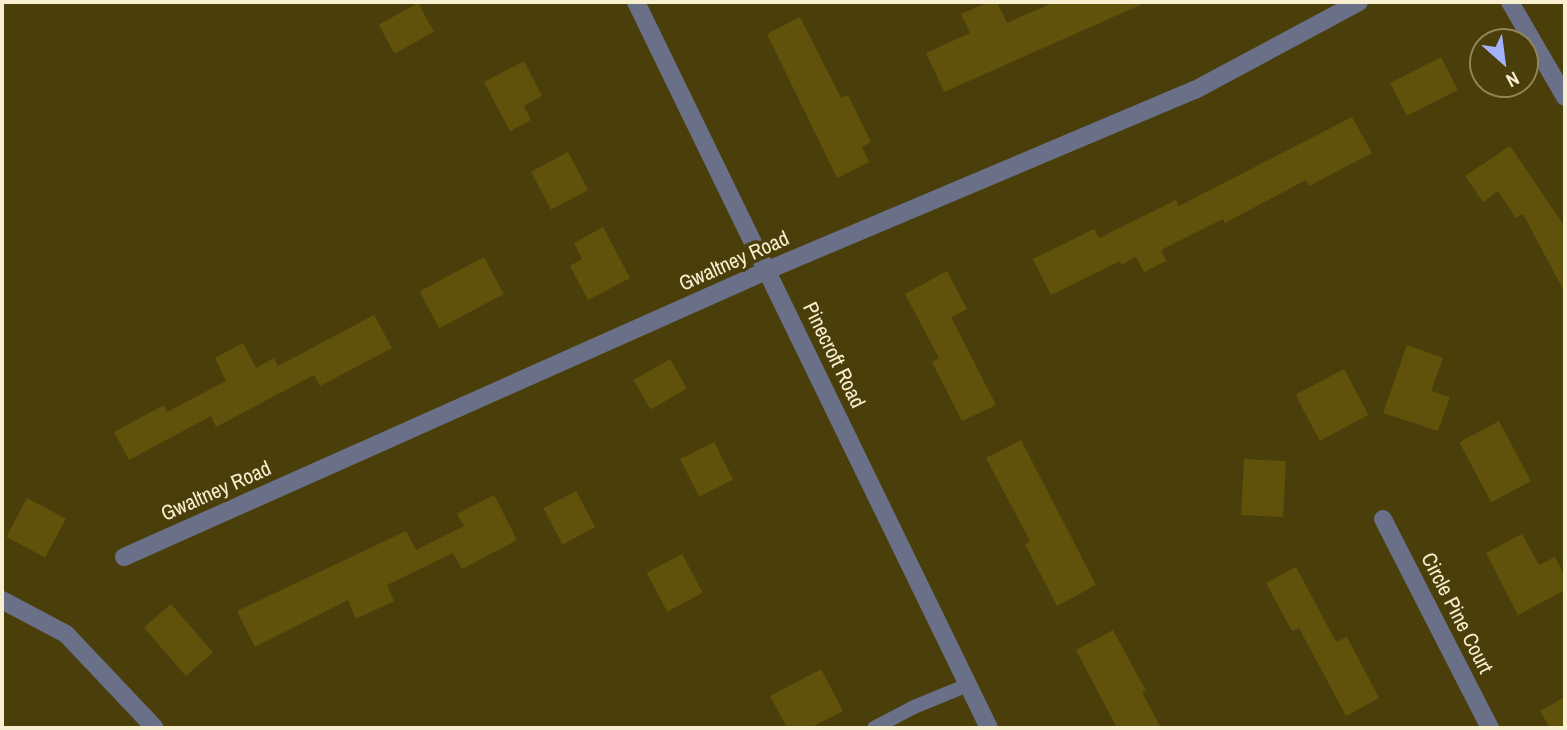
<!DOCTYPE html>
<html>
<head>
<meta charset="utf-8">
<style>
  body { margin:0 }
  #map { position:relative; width:1567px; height:730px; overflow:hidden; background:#4a3e0a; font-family:"Archivo Narrow",sans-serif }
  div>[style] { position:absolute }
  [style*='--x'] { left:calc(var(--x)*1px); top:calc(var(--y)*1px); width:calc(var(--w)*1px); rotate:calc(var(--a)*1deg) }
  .building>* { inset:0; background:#61520b; transform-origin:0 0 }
  .service>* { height:14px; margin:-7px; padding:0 7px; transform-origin:7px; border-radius:7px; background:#6a7088 }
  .minor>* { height:18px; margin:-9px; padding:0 9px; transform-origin:9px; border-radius:9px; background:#6a7088 }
  .tertiary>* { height:18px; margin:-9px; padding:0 9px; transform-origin:9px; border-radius:9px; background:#6a7088 }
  span { translate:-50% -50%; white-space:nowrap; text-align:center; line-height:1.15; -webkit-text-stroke:7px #4a3e0a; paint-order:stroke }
  .street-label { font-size:21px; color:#f7efcf }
  .frame { position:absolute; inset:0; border:4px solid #f7efcf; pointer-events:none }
  .north { position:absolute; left:1469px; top:28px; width:70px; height:70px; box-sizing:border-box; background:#4a3e0a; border:2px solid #8f8559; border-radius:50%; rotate:152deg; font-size:19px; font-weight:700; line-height:28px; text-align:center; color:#f7efcf }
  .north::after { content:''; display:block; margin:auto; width:24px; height:32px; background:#a4b2fc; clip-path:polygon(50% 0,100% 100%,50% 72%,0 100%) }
</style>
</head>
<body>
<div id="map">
  <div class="building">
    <i style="clip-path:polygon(989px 2px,997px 2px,1007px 23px,1054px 2px,1147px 2px,944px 92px,926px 53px,970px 33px,961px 14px)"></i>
    <i style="left:418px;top:3px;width:33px;height:45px;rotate:61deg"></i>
    <i style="clip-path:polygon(800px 17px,841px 98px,848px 95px,871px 142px,862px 147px,869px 162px,837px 178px,767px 34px)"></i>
    <i style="left:1441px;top:57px;width:37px;height:57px;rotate:63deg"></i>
    <i style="clip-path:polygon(524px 61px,542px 96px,524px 106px,531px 120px,510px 131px,484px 82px)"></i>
    <i style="clip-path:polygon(1352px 117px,1372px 153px,1309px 186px,1306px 180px,1225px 223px,1223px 219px,1161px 250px,1166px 261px,1144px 272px,1136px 257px,1121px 265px,1120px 261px,1051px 295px,1033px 259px,1094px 229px,1099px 238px,1176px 200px,1179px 206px)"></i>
    <i style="clip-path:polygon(1510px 146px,1565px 227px,1565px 293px,1523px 214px,1516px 218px,1498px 191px,1483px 202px,1465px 176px)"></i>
    <i style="left:568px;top:152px;width:43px;height:42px;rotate:62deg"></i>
    <i style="clip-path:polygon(603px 227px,630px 278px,588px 300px,570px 266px,582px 259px,574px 243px)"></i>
    <i style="left:484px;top:257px;width:42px;height:73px;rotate:62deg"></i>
    <i style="clip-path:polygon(947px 271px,967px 309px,951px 317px,996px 405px,962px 421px,932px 362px,939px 358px,905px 294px)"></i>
    <i style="clip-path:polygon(374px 315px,392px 348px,320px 386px,314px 375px,216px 427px,211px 416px,129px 460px,114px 432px,164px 405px,167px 412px,226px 381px,215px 358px,243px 343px,256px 368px,274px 358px,278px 366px)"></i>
    <i style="clip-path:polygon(1407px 345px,1443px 358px,1431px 391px,1450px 397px,1438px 431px,1383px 413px)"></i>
    <i style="left:670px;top:359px;width:34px;height:42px;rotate:60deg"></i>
    <i style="left:1344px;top:369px;width:52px;height:55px;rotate:62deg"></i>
    <i style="left:1499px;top:421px;width:68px;height:45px;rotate:62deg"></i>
    <i style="clip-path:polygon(1021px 440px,1096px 585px,1057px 606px,1025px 544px,1030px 541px,986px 458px)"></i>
    <i style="left:714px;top:442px;width:42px;height:38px;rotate:63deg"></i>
    <i style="left:1244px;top:459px;width:42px;height:56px;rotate:3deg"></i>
    <i style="left:576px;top:491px;width:41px;height:37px;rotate:62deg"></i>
    <i style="clip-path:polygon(494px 495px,517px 540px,462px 569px,453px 553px,387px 585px,394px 601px,356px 619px,348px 600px,255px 647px,237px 611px,406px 531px,416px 550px,464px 526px,457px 514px)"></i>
    <i style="left:27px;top:498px;width:44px;height:44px;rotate:28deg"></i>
    <i style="clip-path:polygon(1522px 534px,1539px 565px,1555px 557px,1565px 576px,1565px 590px,1518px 615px,1486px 553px)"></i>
    <i style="left:682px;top:554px;width:44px;height:40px;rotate:62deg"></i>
    <i style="clip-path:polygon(1296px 567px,1336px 642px,1347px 637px,1379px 698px,1346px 716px,1299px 628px,1292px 631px,1266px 583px)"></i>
    <i style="left:171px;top:604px;width:64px;height:36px;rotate:49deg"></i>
    <i style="clip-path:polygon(1113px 630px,1146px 691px,1142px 692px,1161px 728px,1117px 728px,1076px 650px)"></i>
    <i style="clip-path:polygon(821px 669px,843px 711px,810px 728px,787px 728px,770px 696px)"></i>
    <i style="clip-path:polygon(1565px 697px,1565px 728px,1550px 728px,1540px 711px)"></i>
  </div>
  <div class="service">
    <i style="--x:874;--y:728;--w:45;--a:-27.7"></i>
    <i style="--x:914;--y:707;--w:58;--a:-22.2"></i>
  </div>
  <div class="minor">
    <i style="--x:1510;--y:2;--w:110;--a:59.9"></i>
    <i style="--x:1383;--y:519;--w:235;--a:62.9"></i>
    <i style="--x:124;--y:557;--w:705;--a:-24.02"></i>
    <i style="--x:768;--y:270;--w:463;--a:-22.9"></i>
    <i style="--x:1195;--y:90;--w:186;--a:-28.2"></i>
    <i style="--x:2;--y:600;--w:72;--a:28"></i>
    <i style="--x:66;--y:634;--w:129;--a:46.6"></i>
  </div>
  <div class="tertiary">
    <i style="--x:636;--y:2;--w:807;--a:64.07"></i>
  </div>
  <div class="street-label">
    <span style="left:734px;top:261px;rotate:-24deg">Gwaltney Road</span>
    <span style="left:834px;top:355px;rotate:64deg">Pinecroft Road</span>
    <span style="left:216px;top:491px;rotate:-24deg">Gwaltney Road</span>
    <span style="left:1457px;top:613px;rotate:63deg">Circle Pine Court</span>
  </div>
  <div class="frame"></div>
  <div class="north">N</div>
</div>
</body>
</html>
